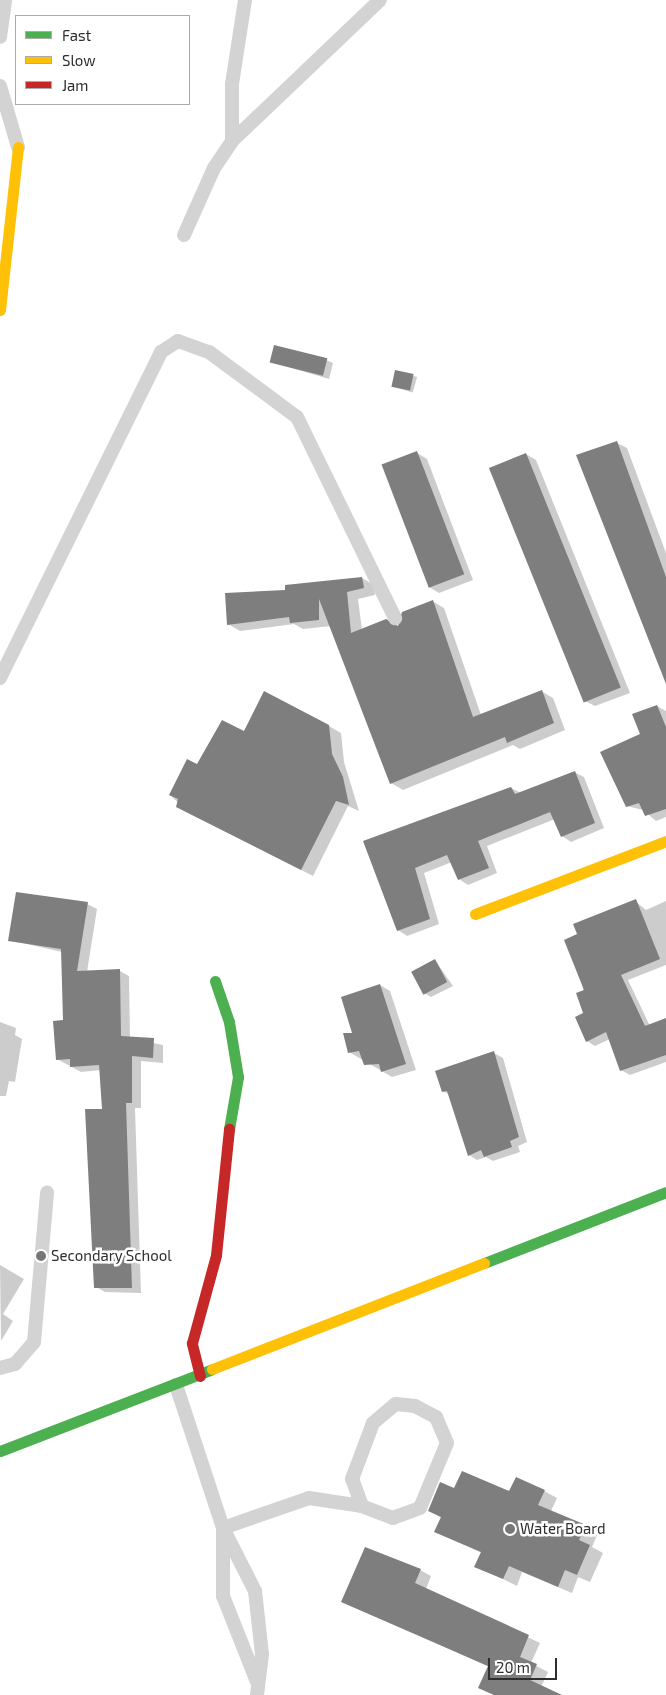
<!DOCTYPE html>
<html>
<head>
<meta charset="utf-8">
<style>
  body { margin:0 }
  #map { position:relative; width:666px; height:1695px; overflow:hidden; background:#fff; font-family:"Exo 2",sans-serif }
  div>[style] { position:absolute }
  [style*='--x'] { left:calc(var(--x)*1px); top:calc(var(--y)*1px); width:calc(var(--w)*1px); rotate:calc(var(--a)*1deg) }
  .shadow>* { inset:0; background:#0003; transform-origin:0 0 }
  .building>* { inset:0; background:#7e7e7e; transform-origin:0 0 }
  .lane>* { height:14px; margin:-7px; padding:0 7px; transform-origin:7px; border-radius:7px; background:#d3d3d3 }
  .fast>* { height:11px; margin:-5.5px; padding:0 5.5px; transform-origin:5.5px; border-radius:5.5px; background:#4caf50 }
  .slow>* { height:11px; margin:-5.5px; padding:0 5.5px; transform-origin:5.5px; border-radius:5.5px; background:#ffc107 }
  .jam>* { height:11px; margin:-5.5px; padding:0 5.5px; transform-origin:5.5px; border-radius:5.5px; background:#c62828 }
  .dots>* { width:14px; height:14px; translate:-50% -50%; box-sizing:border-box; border:2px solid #fff; border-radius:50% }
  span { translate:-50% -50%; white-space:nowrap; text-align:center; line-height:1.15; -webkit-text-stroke:5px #fff; paint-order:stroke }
  .poi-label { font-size:15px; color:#2e2e2e }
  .left { translate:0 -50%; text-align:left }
  .legend { position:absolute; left:15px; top:15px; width:175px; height:90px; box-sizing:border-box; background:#fff; border:1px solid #ababab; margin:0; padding:6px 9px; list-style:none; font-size:15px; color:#2e2e2e }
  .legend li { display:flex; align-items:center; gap:10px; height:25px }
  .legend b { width:25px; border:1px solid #ababab }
  .scale { position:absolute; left:488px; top:1658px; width:69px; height:22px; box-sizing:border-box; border:2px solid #2e2e2e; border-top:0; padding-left:6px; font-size:15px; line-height:18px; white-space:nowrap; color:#2e2e2e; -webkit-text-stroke:4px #fff; paint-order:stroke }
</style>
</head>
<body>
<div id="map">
  <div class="shadow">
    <i style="clip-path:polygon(326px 360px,333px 363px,329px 379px,271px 362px)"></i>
    <i style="left:396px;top:371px;width:22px;height:16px;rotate:16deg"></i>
    <i style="clip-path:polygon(617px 443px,627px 448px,666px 553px,666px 670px,659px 666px,578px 456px)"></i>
    <i style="clip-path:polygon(417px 453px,427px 459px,473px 580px,439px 593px,429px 587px)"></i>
    <i style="clip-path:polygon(526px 454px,536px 460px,630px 693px,595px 706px,585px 701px)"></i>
    <i style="clip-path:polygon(362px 578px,374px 585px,375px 595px,358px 599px,362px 630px,399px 628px,432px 601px,444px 608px,481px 715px,541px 691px,553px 698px,565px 730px,520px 749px,513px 745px,403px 790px,391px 783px,331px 626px,303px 629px,294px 624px,240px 631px,228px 624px,287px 591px)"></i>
    <i style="clip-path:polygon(657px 706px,666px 711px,666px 817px,656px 821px,643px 810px,627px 806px,642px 735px)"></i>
    <i style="clip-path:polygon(329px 726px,341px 733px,344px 762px,359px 811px,348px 806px,313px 876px,189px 813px,170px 795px,197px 765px,244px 733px)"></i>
    <i style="clip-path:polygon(574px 772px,584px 777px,604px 828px,571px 842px,562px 836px,555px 819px,487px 846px,497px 873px,468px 885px,459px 879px,452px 862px,424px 873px,439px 924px,407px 936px,398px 930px,364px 841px,511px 788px,521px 793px)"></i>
    <i style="clip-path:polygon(635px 901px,646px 910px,666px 901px,666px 965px,628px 980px,650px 1026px,666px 1019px,666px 1062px,630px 1075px,621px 1070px,610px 1039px,595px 1046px,587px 1041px,579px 935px)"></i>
    <i style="clip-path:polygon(87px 904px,97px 909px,87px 972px,120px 971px,129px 976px,130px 1038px,163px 1045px,163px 1063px,141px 1061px,141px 1108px,135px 1108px,141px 1293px,105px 1292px,96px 1287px,103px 1110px,101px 1070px,81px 1072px,57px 1059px,64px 1021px,62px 952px,9px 940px)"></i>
    <i style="clip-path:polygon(435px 960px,453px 986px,431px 997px,424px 993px)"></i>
    <i style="clip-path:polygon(380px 985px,390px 991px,416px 1070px,392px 1077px,349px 1052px)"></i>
    <i style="clip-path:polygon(0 1022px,16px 1028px,15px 1035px,22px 1039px,15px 1082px,9px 1081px,6px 1096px,0 1096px)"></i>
    <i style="clip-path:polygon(494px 1053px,503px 1058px,527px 1142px,518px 1146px,520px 1152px,493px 1161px,486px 1157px,477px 1160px,469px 1155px,450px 1095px,443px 1091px)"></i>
    <i style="clip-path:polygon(0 1265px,24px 1279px,3px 1314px,13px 1321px,1px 1341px)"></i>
    <i style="clip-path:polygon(455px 1490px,544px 1491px,557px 1498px,551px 1511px,598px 1533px,592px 1547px,603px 1553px,590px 1582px,578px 1577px,572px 1593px,522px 1572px,517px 1586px,476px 1566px,482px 1553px,436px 1532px,442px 1518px,430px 1511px)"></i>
    <i style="clip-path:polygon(420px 1570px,431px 1576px,426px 1589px,540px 1643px,531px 1663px,548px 1672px,541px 1687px,559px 1695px,494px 1695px,479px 1687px,489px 1667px,343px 1601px)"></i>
  </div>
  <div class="building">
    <i style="left:274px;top:345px;width:55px;height:18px;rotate:14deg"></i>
    <i style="left:395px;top:370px;width:19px;height:17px;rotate:12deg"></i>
    <i style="clip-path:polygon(617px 441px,666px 577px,666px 684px,576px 455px)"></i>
    <i style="left:417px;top:451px;width:132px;height:38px;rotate:69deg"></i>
    <i style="left:526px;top:453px;width:253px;height:40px;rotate:68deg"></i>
    <i style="clip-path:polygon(362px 577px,364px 588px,347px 592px,351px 633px,386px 619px,398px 626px,402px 612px,433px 600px,473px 717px,542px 690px,554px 723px,507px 743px,505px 737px,390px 784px,319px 599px,319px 620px,290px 623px,289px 617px,227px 625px,225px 593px,285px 590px,285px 585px)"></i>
    <i style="clip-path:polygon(264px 691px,329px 725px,332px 754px,343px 777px,349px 805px,336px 801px,301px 870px,176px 807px,178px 799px,169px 795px,187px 759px,197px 764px,222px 720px,244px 731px)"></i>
    <i style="clip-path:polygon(657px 705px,666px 727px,666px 809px,645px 816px,639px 803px,626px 807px,600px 752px,640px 734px,632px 714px)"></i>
    <i style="clip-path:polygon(575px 771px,595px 823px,561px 837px,550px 812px,478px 841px,489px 868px,458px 880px,447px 855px,415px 868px,430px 919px,397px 931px,363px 841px,511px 787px,515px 794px)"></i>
    <i style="clip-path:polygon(16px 892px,88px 902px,77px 971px,120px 969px,121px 1036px,154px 1038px,153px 1058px,132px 1056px,132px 1103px,126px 1103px,132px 1288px,94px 1288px,85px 1109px,102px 1109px,99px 1065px,70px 1067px,70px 1059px,56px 1060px,53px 1021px,63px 1020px,61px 949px,8px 941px)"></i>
    <i style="clip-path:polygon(636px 899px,660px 959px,621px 975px,645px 1026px,666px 1018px,666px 1055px,620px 1071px,606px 1032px,586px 1042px,575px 1017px,583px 1013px,576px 993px,584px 990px,564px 940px,577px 934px,573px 924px)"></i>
    <i style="left:435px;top:959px;width:26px;height:27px;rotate:62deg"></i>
    <i style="clip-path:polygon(380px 984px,406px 1064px,381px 1072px,379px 1064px,364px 1065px,359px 1051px,348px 1053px,343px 1033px,352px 1033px,341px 997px)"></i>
    <i style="clip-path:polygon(494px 1051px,519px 1137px,510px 1141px,512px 1147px,484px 1157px,481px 1150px,468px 1156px,447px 1091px,442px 1092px,435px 1071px)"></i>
    <i style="clip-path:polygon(462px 1471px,509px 1491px,516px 1477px,545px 1490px,538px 1505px,586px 1525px,579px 1540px,590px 1545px,577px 1575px,565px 1570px,558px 1587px,509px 1566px,503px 1579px,474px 1567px,481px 1552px,434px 1532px,441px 1517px,428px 1511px,440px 1482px,454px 1488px)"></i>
    <i style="clip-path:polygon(365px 1547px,421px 1569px,415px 1583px,529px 1635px,520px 1657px,537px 1664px,530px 1680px,562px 1695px,494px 1695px,478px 1688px,488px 1666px,341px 1602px)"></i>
  </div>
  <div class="lane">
    <i style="--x:0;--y:37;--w:37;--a:-82"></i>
    <i style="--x:0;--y:86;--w:64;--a:73.6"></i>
    <i style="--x:232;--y:141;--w:57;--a:-90"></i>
    <i style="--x:232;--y:84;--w:85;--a:-81.2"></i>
    <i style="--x:184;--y:235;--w:73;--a:-65.9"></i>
    <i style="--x:214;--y:168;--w:32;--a:-56"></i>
    <i style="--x:232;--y:141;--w:204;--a:-43.6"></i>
    <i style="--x:0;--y:678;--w:364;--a:-63.7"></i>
    <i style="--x:161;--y:352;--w:20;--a:-33"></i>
    <i style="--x:178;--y:341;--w:33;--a:20"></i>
    <i style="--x:209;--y:352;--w:109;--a:36.5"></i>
    <i style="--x:297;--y:417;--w:224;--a:64"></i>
    <i style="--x:0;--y:1368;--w:16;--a:-15"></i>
    <i style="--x:15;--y:1364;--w:29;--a:-49"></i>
    <i style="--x:34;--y:1342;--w:150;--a:-85"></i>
    <i style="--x:176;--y:1385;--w:151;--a:71.8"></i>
    <i style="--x:223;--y:1528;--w:71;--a:63.1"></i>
    <i style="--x:255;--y:1591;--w:63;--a:83.7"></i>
    <i style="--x:262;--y:1654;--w:41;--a:97"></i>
    <i style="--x:396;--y:1404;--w:19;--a:6"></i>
    <i style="--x:415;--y:1406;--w:24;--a:28"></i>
    <i style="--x:436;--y:1417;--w:28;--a:67"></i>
    <i style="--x:447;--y:1443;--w:70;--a:112.6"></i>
    <i style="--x:420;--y:1508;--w:29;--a:160"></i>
    <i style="--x:393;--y:1518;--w:33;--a:-159"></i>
    <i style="--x:362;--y:1506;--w:29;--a:-110"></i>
    <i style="--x:352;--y:1479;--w:60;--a:-69.4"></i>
    <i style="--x:373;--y:1423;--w:30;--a:-40"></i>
    <i style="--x:223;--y:1528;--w:68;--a:90"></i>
    <i style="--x:223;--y:1596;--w:92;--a:68.4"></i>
    <i style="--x:223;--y:1528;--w:91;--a:-19.2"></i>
    <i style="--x:309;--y:1498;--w:54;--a:8.6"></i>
  </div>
  <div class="fast">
    <i style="--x:215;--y:981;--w:43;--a:71.1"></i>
    <i style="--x:229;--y:1022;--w:56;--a:80.7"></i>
    <i style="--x:238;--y:1077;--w:53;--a:99.8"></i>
    <i style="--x:484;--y:1263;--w:195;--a:-21.3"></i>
    <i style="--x:0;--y:1451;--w:227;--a:-21.1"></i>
  </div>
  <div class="slow">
    <i style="--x:0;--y:310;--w:164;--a:-83.7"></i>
    <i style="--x:475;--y:914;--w:204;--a:-20.9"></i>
    <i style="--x:212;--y:1369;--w:292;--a:-21.3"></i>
  </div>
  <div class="jam">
    <i style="--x:200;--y:1376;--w:34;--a:-104"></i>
    <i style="--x:192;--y:1343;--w:91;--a:-74.7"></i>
    <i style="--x:216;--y:1255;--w:127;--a:-84.1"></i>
  </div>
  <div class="dots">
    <i style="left:41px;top:1256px;background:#777"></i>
    <i style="left:510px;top:1529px;background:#777"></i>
  </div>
  <div class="poi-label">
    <span class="left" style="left:51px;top:1256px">Secondary School</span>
    <span class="left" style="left:520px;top:1529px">Water Board</span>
  </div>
  <ul class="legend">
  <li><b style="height:6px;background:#4caf50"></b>Fast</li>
  <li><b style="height:6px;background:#ffc107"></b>Slow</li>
  <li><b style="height:6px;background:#c62828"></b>Jam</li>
  </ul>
  <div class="scale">20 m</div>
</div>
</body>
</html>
